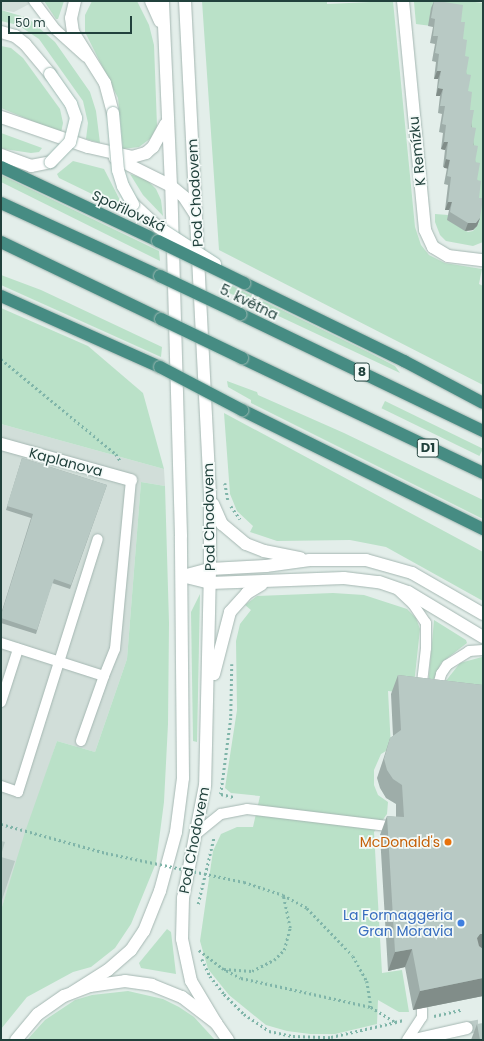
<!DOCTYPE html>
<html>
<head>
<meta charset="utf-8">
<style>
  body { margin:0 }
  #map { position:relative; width:484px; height:1041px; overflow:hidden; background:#e3eeea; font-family:Poppins,sans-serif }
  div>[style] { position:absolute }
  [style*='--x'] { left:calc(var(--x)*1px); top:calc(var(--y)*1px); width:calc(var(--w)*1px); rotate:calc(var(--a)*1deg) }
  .built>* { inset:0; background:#d1ded9 }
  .green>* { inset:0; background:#bae1c8; transform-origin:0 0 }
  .secondary-tunnel>* { height:12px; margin-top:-6px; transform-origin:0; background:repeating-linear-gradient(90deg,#bccbc7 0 12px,transparent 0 18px) }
  .path>* { height:2.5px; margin-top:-1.25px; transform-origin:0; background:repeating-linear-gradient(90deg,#80b5a9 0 2px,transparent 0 5px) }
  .roads { filter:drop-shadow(0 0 1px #a5b7b2) drop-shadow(0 0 1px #a5b7b2) }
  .service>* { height:10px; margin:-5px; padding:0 5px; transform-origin:5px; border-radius:5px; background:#fff }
  .minor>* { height:12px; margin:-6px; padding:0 6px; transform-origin:6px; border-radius:6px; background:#fff }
  .secondary>* { height:12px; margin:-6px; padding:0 6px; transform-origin:6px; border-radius:6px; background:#fff }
  .trunk>* { height:12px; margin:-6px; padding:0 6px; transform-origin:6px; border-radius:6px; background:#468c83 }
  .path-bridge>* { height:2.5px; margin-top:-1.25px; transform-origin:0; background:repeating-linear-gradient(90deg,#80b5a9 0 2px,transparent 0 5px) }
  .bridges { filter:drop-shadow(0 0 1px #a0bbb4) drop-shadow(0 0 1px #a0bbb4) }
  .secondary-bridge>* { height:12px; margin:-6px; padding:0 6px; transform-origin:6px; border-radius:6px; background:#fff }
  .trunk-bridge>* { height:12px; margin:-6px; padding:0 6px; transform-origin:6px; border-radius:6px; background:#468c83 }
  .wall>* { inset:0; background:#9eada9 }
  .shaded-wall>* { inset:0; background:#818d89; transform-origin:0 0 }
  .building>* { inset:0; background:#b8c9c4 }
  .dots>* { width:11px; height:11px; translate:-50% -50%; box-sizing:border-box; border:2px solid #f4faf8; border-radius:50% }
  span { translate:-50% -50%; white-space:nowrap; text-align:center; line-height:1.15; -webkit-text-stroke:3.5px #f4faf8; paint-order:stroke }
  .shield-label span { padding:1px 3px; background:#f4faf8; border:1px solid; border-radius:3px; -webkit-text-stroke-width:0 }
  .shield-label { font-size:13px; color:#21413c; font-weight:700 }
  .street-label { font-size:14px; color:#21413c }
  .food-label { font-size:14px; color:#c56008 }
  .right { translate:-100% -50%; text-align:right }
  .shop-label { font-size:14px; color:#366cbe }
  .frame { position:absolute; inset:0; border:2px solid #21413c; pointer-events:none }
  .scale { position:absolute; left:8px; top:16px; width:124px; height:18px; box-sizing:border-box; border:2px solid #21413c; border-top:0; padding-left:5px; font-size:12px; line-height:14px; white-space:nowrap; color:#21413c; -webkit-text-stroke:3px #f4faf8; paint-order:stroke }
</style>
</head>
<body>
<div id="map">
  <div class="built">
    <i style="clip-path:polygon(1px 1px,35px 1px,14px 12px,1px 10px)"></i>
    <i style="clip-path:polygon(1px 424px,164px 469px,165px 486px,141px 482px,127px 659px,95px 752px,57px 741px,1px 910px)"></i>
  </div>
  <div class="green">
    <i style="clip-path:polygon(44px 1px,64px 1px,58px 19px,56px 19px)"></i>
    <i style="clip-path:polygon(92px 1px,137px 1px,149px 25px,154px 45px,157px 126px,151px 138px,139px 147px,123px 149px,118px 98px,85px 32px,85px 15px)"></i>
    <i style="clip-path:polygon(202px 1px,327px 1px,327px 4px,393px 1px,415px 227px,421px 245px,429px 255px,445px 263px,482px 269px,479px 284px,483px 286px,483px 385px,219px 250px)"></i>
    <i style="clip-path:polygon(467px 1px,483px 3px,483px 242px,473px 246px,446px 241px,440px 235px,435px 222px,435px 214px,448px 215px,448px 220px,468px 232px,473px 231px,478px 224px,480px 206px,469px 135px,471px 118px,460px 47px,462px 30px,416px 24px,414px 2px)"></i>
    <i style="clip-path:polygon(1px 10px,28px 18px,55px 42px,90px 92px,96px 111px,100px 143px,86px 139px,88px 123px,83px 101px,39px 39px,18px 25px,1px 21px)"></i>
    <i style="clip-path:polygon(1px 46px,11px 48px,23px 58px,60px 109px,63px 123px,61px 133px,1px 108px)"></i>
    <i style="clip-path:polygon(1px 133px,42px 148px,39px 152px,31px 153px,4px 149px,1px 148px)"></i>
    <i style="clip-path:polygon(73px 161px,104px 169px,125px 210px,59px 178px,57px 174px)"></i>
    <i style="clip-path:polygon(130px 174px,147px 180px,156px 189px,161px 200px,163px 216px,143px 195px)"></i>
    <i style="clip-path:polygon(1px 175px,159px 251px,160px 261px,1px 182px)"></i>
    <i style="clip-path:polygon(1px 275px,41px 290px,162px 347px,161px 357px,1px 285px)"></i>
    <i style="clip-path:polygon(224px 282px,368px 352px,395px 366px,400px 373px,223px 290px)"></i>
    <i style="clip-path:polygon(1px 308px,88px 346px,143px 393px,164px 469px,1px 424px)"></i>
    <i style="clip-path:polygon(227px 381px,257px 392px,258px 395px,344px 433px,483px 500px,483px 519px,251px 403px,251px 400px,228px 387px)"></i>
    <i style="left:385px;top:401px;width:109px;height:8px;rotate:26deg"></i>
    <i style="clip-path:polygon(224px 413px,483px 552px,483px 601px,386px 547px,350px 540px,277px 541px,250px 532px,253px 526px,237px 511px,230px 494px)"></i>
    <i style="clip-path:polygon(141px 482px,165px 486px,169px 623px,168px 724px,164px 802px,156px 863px,131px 924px,115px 948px,91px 967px,73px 972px,27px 997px,1px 1029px,1px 910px,25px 832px,57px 741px,95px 752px,127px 659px)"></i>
    <i style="clip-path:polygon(333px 593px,364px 595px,407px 609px,416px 618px,420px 629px,413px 694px,388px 691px,391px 748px,381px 754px,374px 770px,374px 785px,378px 795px,388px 802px,387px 814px,374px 832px,382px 973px,402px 970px,409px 1012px,399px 1012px,378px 1000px,377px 1024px,335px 1034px,310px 1034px,287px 1031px,266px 1025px,229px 995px,208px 969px,200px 941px,213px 851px,221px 834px,237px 827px,253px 827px,260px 796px,231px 793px,225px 788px,237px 710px,236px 641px,240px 624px,251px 610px,245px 605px,257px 596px)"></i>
    <i style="clip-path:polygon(200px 594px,197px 742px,193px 741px,191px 612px)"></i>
    <i style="clip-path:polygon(434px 620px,466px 640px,467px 643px,441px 663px,427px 698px)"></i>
    <i style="clip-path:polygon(482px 657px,483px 657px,483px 704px,445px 682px,460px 663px)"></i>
    <i style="clip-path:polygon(167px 929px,171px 932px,176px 974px,141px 968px,139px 963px)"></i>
    <i style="clip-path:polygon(128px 991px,163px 999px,179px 1007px,194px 1017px,215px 1040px,27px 1040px,45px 1020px,75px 1000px,92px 995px)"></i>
  </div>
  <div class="secondary-tunnel">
    <i style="--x:467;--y:1028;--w:16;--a:-11"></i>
  </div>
  <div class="path">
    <i style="--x:1;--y:359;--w:149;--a:39.6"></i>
    <i style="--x:116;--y:454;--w:9;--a:58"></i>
    <i style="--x:225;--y:483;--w:17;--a:80"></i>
    <i style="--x:231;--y:506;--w:16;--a:55"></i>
    <i style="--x:232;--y:664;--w:54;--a:91.1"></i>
    <i style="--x:231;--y:718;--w:77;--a:97.5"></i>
    <i style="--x:221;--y:794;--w:13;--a:13"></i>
    <i style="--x:1;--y:824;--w:109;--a:15.4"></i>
    <i style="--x:244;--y:882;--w:41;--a:18.4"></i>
    <i style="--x:283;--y:895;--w:27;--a:28"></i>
    <i style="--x:307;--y:908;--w:66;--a:46.2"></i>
    <i style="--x:353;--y:956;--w:29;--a:61"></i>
    <i style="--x:367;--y:981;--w:26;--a:81"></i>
    <i style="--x:371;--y:1007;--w:28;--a:32"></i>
    <i style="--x:395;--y:1022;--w:9;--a:-13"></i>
    <i style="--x:198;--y:904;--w:69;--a:-76.6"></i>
    <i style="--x:199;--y:950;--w:29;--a:38"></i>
    <i style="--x:222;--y:968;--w:21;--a:28"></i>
    <i style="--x:241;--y:978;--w:133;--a:12.6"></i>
    <i style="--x:202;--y:959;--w:19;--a:65"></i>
    <i style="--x:210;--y:976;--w:23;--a:52"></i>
    <i style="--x:224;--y:994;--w:28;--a:45"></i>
    <i style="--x:244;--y:1014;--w:30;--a:34"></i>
    <i style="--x:269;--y:1031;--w:25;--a:12"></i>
    <i style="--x:293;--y:1036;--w:38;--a:2"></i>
    <i style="--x:331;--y:1037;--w:67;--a:-13"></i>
    <i style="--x:224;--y:969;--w:28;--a:4"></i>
    <i style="--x:252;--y:971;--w:25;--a:-27"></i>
    <i style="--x:274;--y:960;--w:14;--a:-45"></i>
    <i style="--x:284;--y:950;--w:23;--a:-75"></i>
    <i style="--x:290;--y:928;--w:34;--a:-102"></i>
    <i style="--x:434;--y:1016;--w:28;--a:-13"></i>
  </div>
  <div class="roads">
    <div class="service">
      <i style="--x:34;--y:1;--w:36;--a:53"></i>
      <i style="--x:56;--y:30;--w:40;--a:42"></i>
      <i style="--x:397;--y:589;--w:22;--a:43"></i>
      <i style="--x:413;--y:604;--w:23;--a:56"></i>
      <i style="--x:426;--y:623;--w:25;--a:90"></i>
      <i style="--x:426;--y:648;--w:43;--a:96.6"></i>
      <i style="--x:1;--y:643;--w:108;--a:17.8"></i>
      <i style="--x:104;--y:676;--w:69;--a:109.5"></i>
      <i style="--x:104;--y:676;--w:29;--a:-68"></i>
      <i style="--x:115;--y:649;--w:170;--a:-84.6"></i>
      <i style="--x:436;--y:693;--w:20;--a:-75"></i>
      <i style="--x:441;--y:674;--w:11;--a:-56"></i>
      <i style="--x:447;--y:665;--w:26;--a:-32"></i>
      <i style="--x:469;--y:651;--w:14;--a:-4"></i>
      <i style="--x:1;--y:702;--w:56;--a:-72.2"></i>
      <i style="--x:1;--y:786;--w:18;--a:19"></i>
      <i style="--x:18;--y:792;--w:265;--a:-72.5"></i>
      <i style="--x:196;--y:834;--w:32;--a:-39"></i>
      <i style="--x:221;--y:814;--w:26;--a:-11"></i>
      <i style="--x:247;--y:809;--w:150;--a:6.9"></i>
      <i style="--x:407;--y:1040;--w:27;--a:-57"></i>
      <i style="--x:422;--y:1017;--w:8;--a:-90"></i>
    </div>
    <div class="minor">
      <i style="--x:403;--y:1;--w:230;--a:84.5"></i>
      <i style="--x:425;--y:230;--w:19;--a:65"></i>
      <i style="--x:433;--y:247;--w:17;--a:31"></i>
      <i style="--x:448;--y:256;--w:35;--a:7"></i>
      <i style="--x:1;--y:444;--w:135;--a:15.5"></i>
    </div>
    <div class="secondary">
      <i style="--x:75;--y:1;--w:17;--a:103"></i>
      <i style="--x:71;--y:18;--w:14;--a:82"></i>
      <i style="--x:73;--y:32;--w:60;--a:57.9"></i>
      <i style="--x:105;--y:83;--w:31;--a:75"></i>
      <i style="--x:151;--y:1;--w:22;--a:66"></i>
      <i style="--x:185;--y:1;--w:495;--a:87.1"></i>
      <i style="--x:210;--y:495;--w:74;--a:90"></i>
      <i style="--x:210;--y:569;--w:216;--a:91.3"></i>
      <i style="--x:205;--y:785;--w:115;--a:101"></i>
      <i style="--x:183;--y:898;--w:41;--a:91.4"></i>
      <i style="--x:182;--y:939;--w:43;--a:77.9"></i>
      <i style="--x:191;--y:981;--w:49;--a:59.2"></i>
      <i style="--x:1;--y:32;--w:15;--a:16"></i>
      <i style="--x:15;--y:36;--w:13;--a:39"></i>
      <i style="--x:25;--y:44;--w:39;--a:50"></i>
      <i style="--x:1;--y:117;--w:92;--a:19"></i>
      <i style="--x:88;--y:147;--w:45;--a:12.8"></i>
      <i style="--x:132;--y:157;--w:15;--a:-16"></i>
      <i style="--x:146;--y:153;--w:9;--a:-41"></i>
      <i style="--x:153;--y:147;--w:26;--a:-61"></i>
      <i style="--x:1;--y:155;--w:32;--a:20"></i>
      <i style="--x:31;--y:166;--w:20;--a:-11"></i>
      <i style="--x:115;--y:158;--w:63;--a:26.6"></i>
      <i style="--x:171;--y:186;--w:17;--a:40"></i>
      <i style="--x:184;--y:197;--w:20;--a:57"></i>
      <i style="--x:133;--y:204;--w:34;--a:43"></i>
      <i style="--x:213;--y:504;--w:22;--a:66"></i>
      <i style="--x:222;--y:524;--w:31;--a:40"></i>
      <i style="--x:246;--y:544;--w:19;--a:21"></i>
      <i style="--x:264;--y:551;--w:37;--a:11"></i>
      <i style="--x:182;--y:576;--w:29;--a:14"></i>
      <i style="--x:210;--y:583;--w:134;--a:-2.1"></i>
      <i style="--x:344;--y:578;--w:35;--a:7"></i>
      <i style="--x:379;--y:582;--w:31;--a:19"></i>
      <i style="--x:408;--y:592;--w:87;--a:31"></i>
      <i style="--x:183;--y:576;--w:28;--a:-15"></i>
      <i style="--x:210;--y:569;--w:56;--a:-3.1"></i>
      <i style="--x:266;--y:566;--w:44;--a:-7.8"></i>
      <i style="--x:310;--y:560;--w:56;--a:0"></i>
      <i style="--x:366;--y:560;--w:48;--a:15.8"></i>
      <i style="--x:412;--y:573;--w:82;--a:30"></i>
      <i style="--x:214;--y:674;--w:64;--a:-75.5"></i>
      <i style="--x:230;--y:612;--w:25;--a:-48"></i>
      <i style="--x:247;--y:593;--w:17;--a:-31"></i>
      <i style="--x:73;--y:992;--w:41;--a:-32.2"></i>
      <i style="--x:108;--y:970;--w:30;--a:-41"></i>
      <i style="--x:131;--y:950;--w:23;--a:-56"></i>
      <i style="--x:144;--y:931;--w:43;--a:-68.2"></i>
      <i style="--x:160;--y:891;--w:61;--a:-74.8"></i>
      <i style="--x:176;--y:832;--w:54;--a:-82.6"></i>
      <i style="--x:183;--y:778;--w:242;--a:-90.5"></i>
      <i style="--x:181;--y:536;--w:350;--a:-91.6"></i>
      <i style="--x:171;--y:186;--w:185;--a:-92.5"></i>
      <i style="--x:16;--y:1040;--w:34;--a:-50"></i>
      <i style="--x:38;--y:1014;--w:32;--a:-35"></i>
      <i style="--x:64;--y:996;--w:28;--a:-21"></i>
      <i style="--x:90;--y:986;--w:35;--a:-8"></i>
      <i style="--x:125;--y:981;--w:27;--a:8"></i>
      <i style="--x:152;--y:985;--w:32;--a:22"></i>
      <i style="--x:182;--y:997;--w:43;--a:37.4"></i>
      <i style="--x:216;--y:1023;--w:21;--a:55"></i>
      <i style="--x:414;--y:1040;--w:54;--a:-12.8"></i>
    </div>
    <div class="trunk">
      <i style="--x:1;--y:167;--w:174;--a:25.2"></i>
      <i style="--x:1;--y:203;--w:175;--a:24.7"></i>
      <i style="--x:1;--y:242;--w:178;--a:25.7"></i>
      <i style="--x:244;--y:283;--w:178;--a:26"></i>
      <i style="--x:404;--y:361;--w:89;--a:28"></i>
      <i style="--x:1;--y:296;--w:174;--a:24.1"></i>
      <i style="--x:240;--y:314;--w:270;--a:25.7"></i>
      <i style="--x:242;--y:358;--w:267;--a:25.5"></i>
      <i style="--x:242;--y:410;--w:269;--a:26.3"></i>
    </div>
  </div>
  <div class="path-bridge">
    <i style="--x:106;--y:853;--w:141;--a:11.9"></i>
  </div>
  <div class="bridges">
    <div class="secondary-bridge">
      <i style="--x:50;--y:74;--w:37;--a:55"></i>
      <i style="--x:71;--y:104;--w:15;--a:70"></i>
      <i style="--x:76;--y:118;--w:25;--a:104"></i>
      <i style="--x:70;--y:142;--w:28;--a:134"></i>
      <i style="--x:113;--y:113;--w:57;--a:85"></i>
      <i style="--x:118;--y:170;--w:17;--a:73"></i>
      <i style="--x:123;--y:186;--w:21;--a:61"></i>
      <i style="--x:158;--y:227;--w:68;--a:33"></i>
    </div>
    <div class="trunk-bridge">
      <i style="--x:158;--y:241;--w:96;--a:26"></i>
      <i style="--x:160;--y:276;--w:89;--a:25.4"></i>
      <i style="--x:161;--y:319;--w:90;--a:25.7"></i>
      <i style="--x:160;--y:367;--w:93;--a:27.7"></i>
    </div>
  </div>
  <div class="wall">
    <i style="clip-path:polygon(434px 1px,461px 22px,479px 198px,480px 218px,477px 226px,473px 230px,465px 231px,447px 220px,449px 210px,445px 210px,448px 185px,444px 184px,447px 168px,443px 167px,445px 150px,441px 149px,443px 133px,439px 132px,442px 114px,438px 113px,440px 96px,436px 96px,438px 79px,434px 79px,436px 62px,432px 61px,435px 44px,430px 43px,433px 27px,428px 26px,431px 8px)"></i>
    <i style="clip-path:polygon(22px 458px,107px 485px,70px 589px,52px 583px,36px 634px,1px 623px,1px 614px,31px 518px,6px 510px)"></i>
    <i style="clip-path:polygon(398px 675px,483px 685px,483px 996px,413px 1010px,405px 967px,388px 971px,380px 835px,387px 816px,396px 817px,396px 804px,386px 798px,380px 788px,377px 778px,384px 757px,390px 738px,393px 736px,391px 694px)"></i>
    <i style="clip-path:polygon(477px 1024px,483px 1040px,471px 1040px)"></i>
  </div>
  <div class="shaded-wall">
    <i style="clip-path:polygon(437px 71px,441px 71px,438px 79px,434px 79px)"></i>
    <i style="clip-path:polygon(438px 88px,443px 89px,440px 96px,436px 96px)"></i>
    <i style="clip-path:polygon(444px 142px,448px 142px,445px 150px,441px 149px)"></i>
    <i style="left:446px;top:159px;width:4px;height:9px;rotate:14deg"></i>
    <i style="clip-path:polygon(448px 202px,452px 202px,449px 210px,445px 210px)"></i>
    <i style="clip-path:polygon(480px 218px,477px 226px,473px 230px,465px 231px,468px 223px)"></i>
    <i style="clip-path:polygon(480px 934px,483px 934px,483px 951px,473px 953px,477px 938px)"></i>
    <i style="clip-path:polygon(412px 949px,405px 967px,388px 971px,395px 952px)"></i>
    <i style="clip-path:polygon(483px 978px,483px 996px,413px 1010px,420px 991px)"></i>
  </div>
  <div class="building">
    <i style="clip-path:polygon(434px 1px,438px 1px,463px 5px,461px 22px,465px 22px,463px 39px,467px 40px,465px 56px,469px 57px,466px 74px,471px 75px,468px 91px,472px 92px,470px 110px,474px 110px,471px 127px,476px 128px,473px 145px,478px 146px,475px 162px,480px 163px,477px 180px,481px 181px,479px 198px,483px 198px,480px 218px,476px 223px,468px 223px,450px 212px,452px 202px,448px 202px,451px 177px,447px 176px,450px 160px,446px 159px,448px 142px,444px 142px,446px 125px,442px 124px,445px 106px,440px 106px,443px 89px,438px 88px,441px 71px,437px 71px,439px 54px,435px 53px,438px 36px,433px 36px,435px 19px,431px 18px)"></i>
    <i style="clip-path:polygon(22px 458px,107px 485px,71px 585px,54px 579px,37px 630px,1px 618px,1px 615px,33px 514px,7px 506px)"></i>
    <i style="clip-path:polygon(398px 675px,483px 685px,483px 934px,480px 934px,477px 938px,479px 946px,483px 949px,483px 978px,420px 991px,412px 949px,395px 952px,387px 816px,404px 817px,402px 785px,393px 779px,387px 770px,384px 759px,390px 738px,401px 730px)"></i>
    <i style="clip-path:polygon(1px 841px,5px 842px,1px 855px)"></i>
    <i style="clip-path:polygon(1px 857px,15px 861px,1px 903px)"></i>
    <i style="clip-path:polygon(483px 1023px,483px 1040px,480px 1040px,477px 1024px)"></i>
  </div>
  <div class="dots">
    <i style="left:448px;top:842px;background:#e8710a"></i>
    <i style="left:461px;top:923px;background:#3f7fe0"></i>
  </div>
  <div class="shield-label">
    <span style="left:362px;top:372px">8</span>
    <span style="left:428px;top:448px">D1</span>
  </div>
  <div class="street-label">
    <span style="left:417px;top:151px;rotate:-96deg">K Remízku</span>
    <span style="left:195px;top:193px;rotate:-93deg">Pod Chodovem</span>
    <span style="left:129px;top:211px;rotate:25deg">Spořilovská</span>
    <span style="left:249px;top:302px;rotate:26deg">5. května</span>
    <span style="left:66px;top:462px;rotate:15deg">Kaplanova</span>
    <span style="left:209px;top:517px;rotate:-91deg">Pod Chodovem</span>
    <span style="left:194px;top:840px;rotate:-79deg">Pod Chodovem</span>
  </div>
  <div class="food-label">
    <span class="right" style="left:440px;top:842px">McDonald's</span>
  </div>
  <div class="shop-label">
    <span class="right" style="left:453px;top:923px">La Formaggeria<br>Gran Moravia</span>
  </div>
  <div class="frame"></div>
  <div class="scale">50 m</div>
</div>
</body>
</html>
